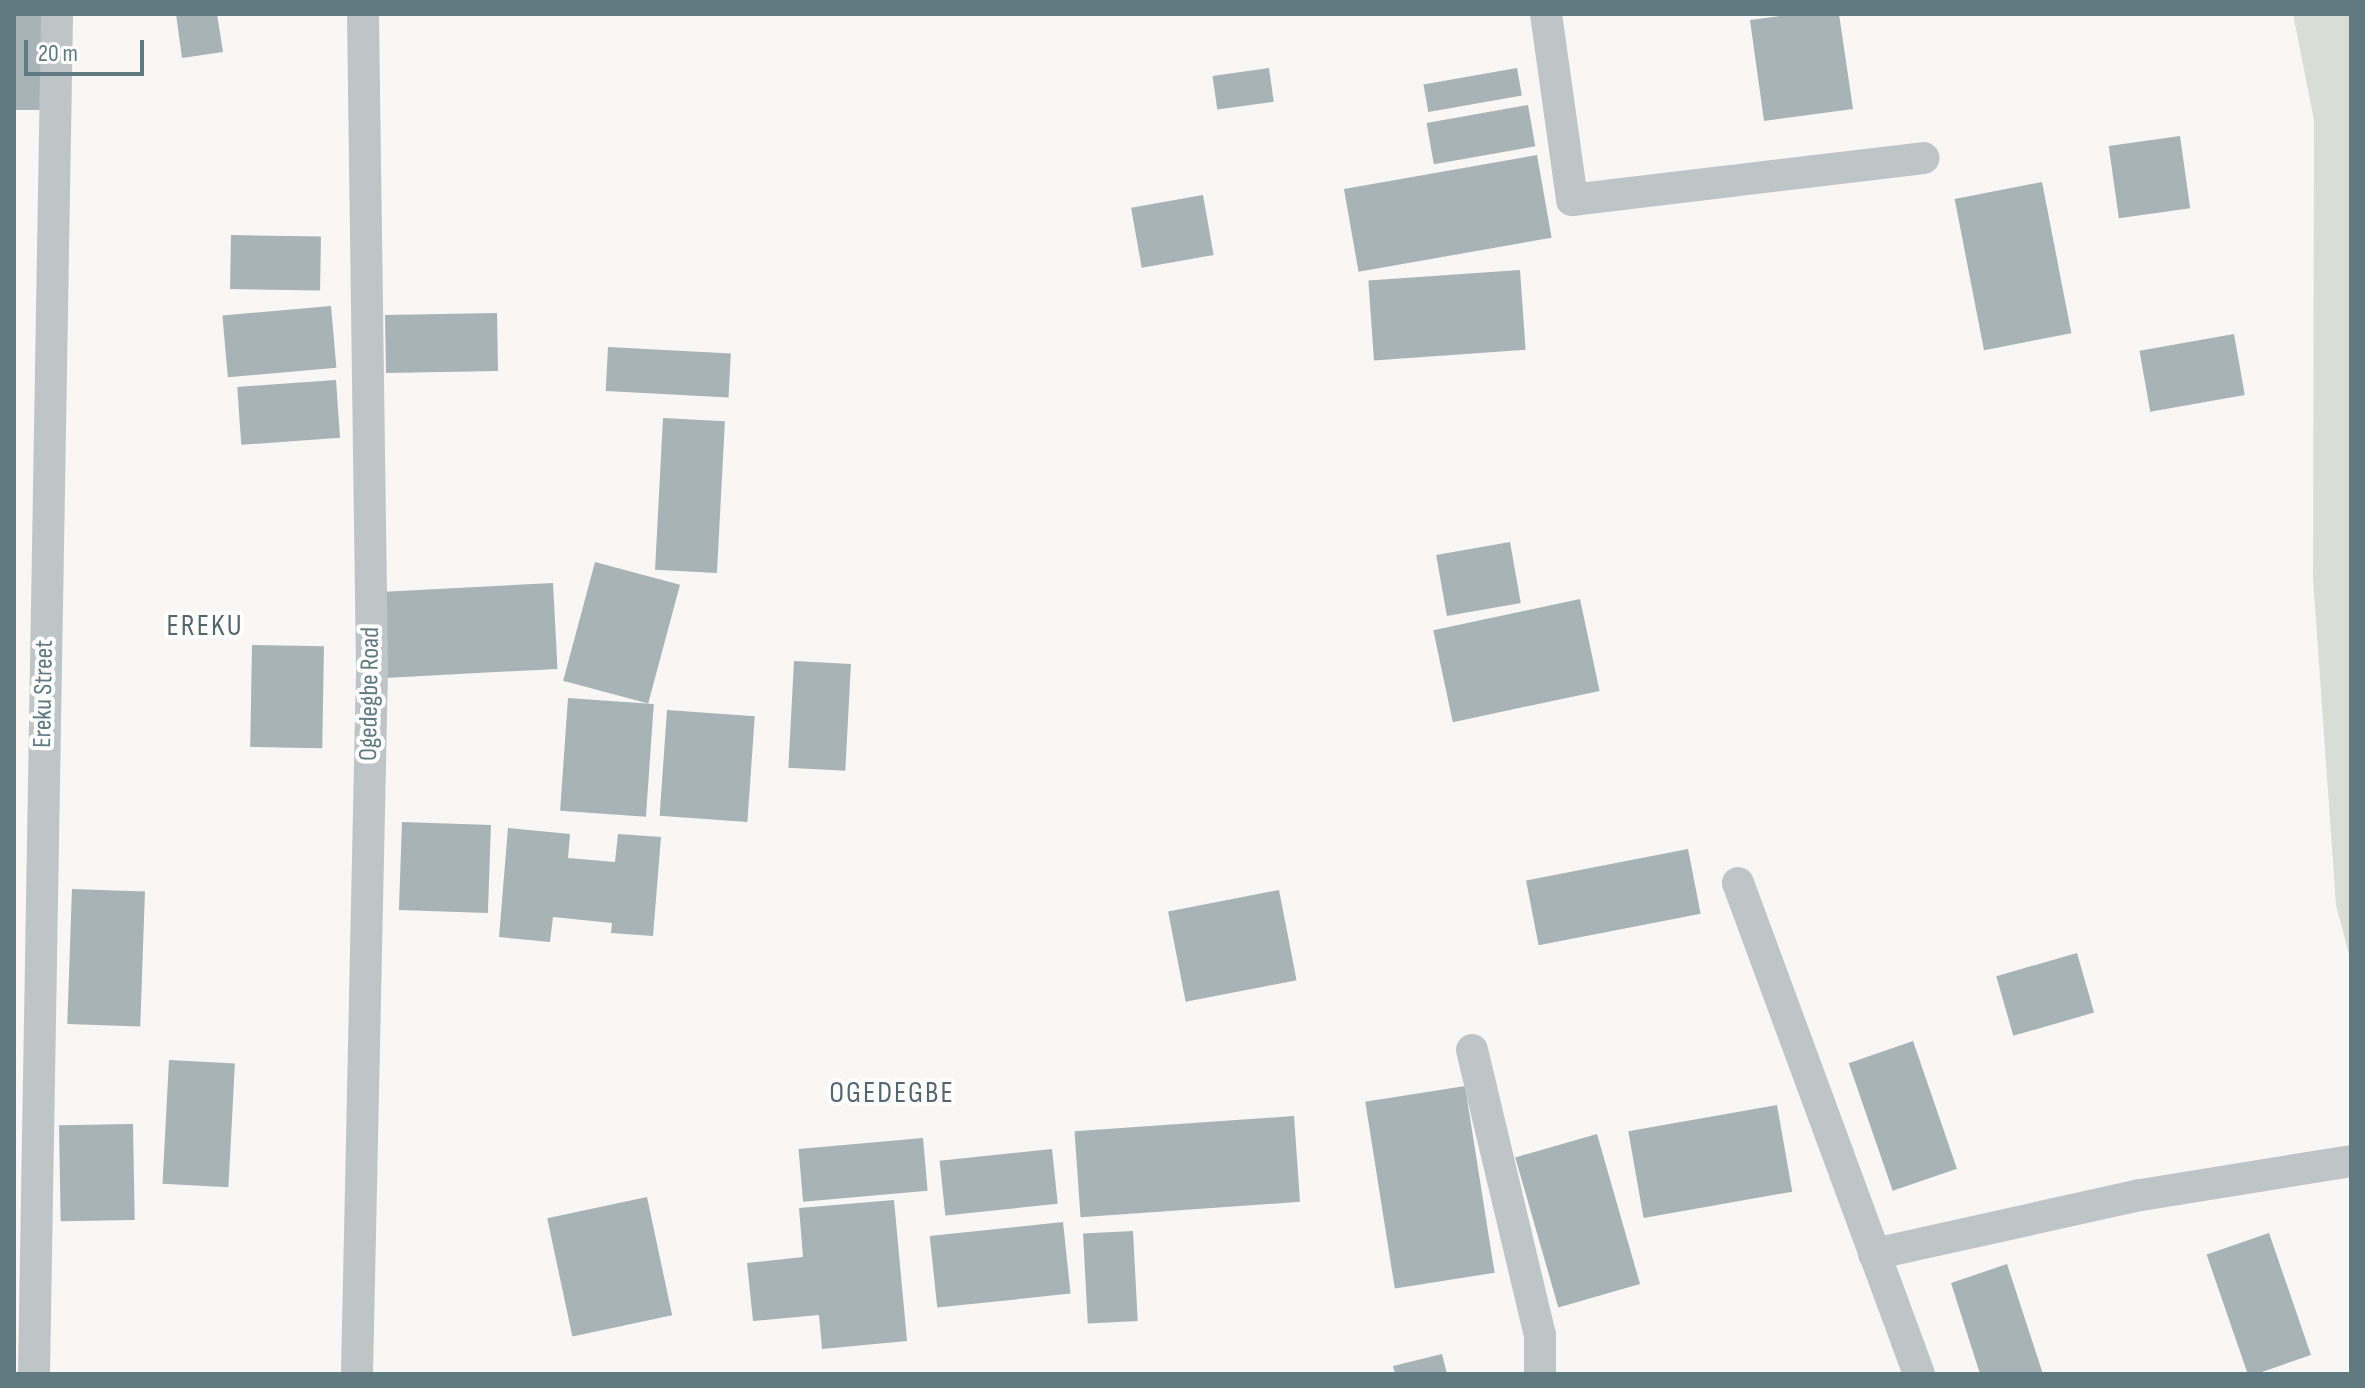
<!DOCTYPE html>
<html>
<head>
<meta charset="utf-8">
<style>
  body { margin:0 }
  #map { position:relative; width:2365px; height:1388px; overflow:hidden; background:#f8f7f5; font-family:"Sofia Sans Condensed",sans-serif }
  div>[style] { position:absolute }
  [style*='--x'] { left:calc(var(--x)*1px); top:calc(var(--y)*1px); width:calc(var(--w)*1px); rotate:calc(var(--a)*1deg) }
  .green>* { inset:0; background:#d9ddd4 }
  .building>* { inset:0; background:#a7b3b7; transform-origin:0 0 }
  .minor>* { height:32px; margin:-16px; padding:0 16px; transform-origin:16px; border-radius:16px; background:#bec5c7 }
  span { translate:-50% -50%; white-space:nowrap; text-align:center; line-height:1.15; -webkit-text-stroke:8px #fff; paint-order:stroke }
  .street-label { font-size:26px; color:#617981 }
  .quarter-label { font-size:30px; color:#54656c; letter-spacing:2px }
  .frame { position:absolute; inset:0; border:16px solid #617981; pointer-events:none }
  .scale { position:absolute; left:24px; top:40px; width:120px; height:36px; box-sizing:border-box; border:4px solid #617981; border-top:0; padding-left:10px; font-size:24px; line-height:28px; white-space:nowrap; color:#617981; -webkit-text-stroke:6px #fff; paint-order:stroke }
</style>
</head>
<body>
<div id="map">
  <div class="green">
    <i style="clip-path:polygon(2293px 14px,2351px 14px,2351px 962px,2336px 905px,2313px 578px,2314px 120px)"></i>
  </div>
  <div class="building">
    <i style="left:14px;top:14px;width:34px;height:96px"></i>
    <i style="clip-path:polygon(176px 14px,217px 14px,223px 52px,182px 58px)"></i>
    <i style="clip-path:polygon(1795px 14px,1839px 14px,1853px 109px,1764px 121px,1750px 20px)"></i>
    <i style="left:1269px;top:68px;width:34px;height:57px;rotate:82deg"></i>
    <i style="left:1517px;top:68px;width:28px;height:95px;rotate:80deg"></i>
    <i style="left:1528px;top:105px;width:42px;height:103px;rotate:80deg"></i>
    <i style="left:2180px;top:136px;width:73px;height:72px;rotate:82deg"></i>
    <i style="left:1537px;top:155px;width:84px;height:196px;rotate:80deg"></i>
    <i style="left:2042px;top:182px;width:154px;height:89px;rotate:79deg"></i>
    <i style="left:1203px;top:195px;width:61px;height:73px;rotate:80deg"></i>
    <i style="left:231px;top:235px;width:90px;height:54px;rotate:1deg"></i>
    <i style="left:1520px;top:270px;width:80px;height:152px;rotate:86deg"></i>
    <i style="left:331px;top:306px;width:62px;height:109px;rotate:85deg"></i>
    <i style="left:497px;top:313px;width:58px;height:112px;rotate:89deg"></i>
    <i style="left:2234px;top:334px;width:62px;height:96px;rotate:80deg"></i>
    <i style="left:608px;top:347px;width:123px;height:44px;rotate:3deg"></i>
    <i style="left:336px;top:380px;width:58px;height:99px;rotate:86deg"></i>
    <i style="left:663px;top:418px;width:62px;height:152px;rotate:3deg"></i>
    <i style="left:1510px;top:542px;width:62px;height:75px;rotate:80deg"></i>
    <i style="left:595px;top:562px;width:88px;height:123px;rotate:15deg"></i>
    <i style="left:553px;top:583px;width:86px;height:173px;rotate:87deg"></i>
    <i style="left:1580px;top:599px;width:94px;height:150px;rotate:78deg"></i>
    <i style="left:252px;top:645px;width:72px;height:102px;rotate:1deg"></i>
    <i style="left:794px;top:661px;width:57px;height:107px;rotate:3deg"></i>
    <i style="left:568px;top:698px;width:86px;height:113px;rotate:4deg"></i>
    <i style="left:667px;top:710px;width:88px;height:106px;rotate:4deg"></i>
    <i style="left:402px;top:822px;width:89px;height:88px;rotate:2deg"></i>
    <i style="clip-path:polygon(508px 828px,570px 834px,568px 858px,615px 862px,618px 834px,661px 837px,653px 936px,611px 933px,612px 923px,553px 917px,550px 942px,499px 937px)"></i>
    <i style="left:1688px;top:849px;width:66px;height:165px;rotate:79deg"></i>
    <i style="left:72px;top:889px;width:73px;height:135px;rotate:2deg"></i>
    <i style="left:1279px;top:890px;width:92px;height:113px;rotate:79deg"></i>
    <i style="left:2077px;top:953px;width:62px;height:84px;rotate:74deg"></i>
    <i style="left:1913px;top:1041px;width:135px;height:68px;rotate:71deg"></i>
    <i style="left:169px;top:1060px;width:66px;height:124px;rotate:3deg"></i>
    <i style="left:1465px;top:1086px;width:189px;height:101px;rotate:81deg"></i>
    <i style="left:1777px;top:1105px;width:88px;height:151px;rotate:80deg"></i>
    <i style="left:1294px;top:1116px;width:86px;height:220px;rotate:86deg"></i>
    <i style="left:133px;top:1124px;width:96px;height:74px;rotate:89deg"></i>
    <i style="left:1597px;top:1134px;width:156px;height:85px;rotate:74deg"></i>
    <i style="left:923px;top:1138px;width:53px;height:125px;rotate:85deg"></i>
    <i style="left:1052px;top:1149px;width:55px;height:113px;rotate:84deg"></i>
    <i style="left:647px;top:1197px;width:121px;height:102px;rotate:78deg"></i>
    <i style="clip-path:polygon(894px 1200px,907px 1341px,822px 1349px,819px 1315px,753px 1321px,747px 1263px,803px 1257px,799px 1208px)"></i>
    <i style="left:1063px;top:1222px;width:72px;height:134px;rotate:84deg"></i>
    <i style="left:1133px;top:1231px;width:90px;height:50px;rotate:87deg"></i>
    <i style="left:2269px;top:1233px;width:129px;height:66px;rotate:71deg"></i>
    <i style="clip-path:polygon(2007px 1264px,2043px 1374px,1980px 1374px,1951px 1283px)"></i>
    <i style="clip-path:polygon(1442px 1354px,1447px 1374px,1395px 1374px,1393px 1366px)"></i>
  </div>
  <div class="minor">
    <i style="--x:1546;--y:14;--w:188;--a:82"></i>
    <i style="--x:1572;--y:200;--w:354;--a:-6.8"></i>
    <i style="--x:1738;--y:883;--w:523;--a:69.76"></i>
    <i style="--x:1472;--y:1050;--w:293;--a:76.6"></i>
    <i style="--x:1540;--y:1335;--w:39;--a:90"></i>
    <i style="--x:1874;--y:1254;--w:273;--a:-12.5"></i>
    <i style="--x:2141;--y:1195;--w:213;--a:-9.2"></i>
    <i style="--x:34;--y:1374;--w:1360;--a:-89.03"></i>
    <i style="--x:357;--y:1374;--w:705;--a:-88.78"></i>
    <i style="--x:372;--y:669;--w:655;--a:-90.79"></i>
  </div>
  <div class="street-label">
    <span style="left:44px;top:694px;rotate:-89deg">Ereku Street</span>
    <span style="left:370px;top:694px;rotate:-89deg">Ogedegbe Road</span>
  </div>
  <div class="quarter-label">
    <span style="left:205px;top:626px">EREKU</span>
    <span style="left:892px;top:1093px">OGEDEGBE</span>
  </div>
  <div class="frame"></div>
  <div class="scale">20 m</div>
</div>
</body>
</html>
